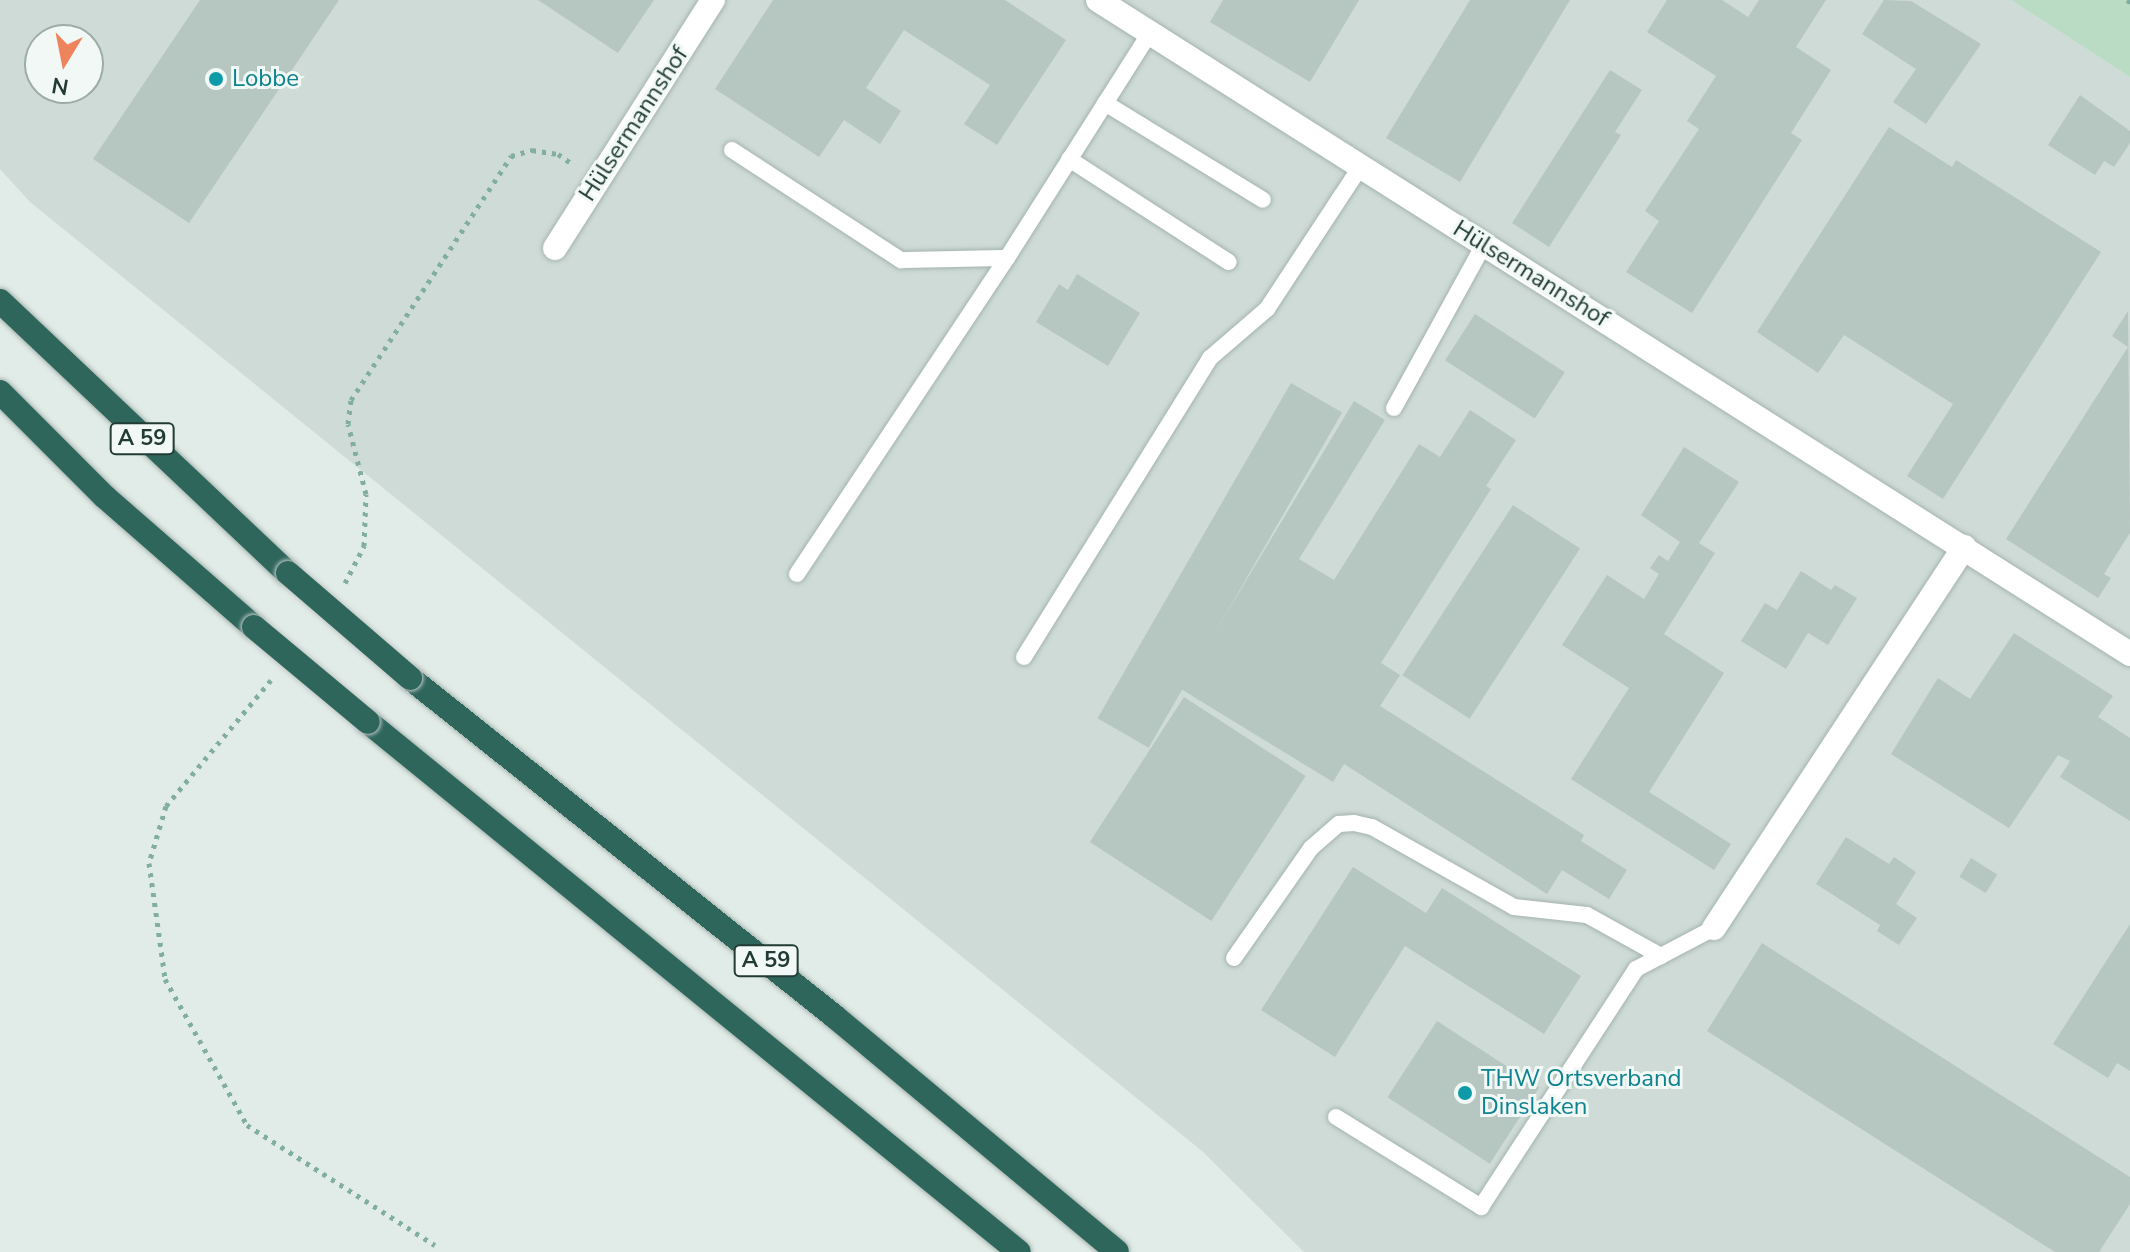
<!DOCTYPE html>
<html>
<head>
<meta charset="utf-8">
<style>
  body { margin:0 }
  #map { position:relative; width:2130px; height:1252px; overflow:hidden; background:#e1ebe7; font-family:"Nunito Sans",sans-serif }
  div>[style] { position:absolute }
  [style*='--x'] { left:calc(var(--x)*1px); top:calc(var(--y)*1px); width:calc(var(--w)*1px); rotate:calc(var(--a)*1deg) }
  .built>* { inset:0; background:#cfdbd6 }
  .green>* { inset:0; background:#badcc4 }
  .building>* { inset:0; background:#b6c6c0; transform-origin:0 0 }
  .path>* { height:5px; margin-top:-2.5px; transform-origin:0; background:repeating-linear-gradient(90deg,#82aea1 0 4px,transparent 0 10px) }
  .roads { filter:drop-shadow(0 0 2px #a4b3ae) drop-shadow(0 0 2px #a4b3ae) }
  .lane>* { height:16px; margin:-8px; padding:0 8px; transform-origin:8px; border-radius:8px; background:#fff }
  .street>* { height:24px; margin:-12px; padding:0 12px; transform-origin:12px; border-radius:12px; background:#fff }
  .highway>* { height:24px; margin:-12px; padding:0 12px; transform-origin:12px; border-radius:12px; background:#2e665c }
  .bridges { filter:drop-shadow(0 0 2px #c1c8c6) drop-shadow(0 0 2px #c1c8c6) }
  .highway-bridge>* { height:24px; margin:-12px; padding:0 12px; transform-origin:12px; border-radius:12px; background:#2e665c }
  .dots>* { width:22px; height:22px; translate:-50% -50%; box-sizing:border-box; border:4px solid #f1f8f5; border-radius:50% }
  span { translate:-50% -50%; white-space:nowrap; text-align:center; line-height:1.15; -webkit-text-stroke:6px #f1f8f5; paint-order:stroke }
  .shield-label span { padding:2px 6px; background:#f1f8f5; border:2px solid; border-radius:6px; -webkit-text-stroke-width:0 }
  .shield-label { font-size:22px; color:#223b35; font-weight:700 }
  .culture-label { font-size:24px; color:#0d838f }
  .left { translate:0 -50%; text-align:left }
  .street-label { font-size:24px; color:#223b35 }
  .north { position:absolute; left:24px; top:24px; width:80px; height:80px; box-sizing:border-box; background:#f1f8f5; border:2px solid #9eaca8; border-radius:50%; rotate:190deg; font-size:22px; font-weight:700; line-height:32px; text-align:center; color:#223b35 }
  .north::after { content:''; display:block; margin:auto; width:28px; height:36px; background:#ee845c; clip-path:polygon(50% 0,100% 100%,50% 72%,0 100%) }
</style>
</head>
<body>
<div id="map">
  <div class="built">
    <i style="clip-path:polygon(evenodd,0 0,2011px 0,2130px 77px,2130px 1252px,1304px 1252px,1202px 1151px,30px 202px,0 169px,0 0,40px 40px,88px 40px,88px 88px,40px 88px,40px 40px)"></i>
  </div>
  <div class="green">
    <i style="clip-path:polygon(2011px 0,2130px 0,2130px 77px)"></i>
  </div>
  <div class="building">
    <i style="clip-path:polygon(200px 0,339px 0,189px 223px,93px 159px)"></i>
    <i style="clip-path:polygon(538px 0,654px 0,618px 53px)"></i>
    <i style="clip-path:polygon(773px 0,1005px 0,1066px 40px,997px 145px,964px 124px,990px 85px,904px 30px,866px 88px,901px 111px,880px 144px,844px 120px,819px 157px,715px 89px)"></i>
    <i style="clip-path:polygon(1223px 0,1359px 0,1310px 82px,1210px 22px)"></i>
    <i style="clip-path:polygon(1470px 0,1570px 0,1460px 182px,1386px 138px)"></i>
    <i style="clip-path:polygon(1667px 0,1722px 0,1748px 17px,1759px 0,1826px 0,1796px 47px,1831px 70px,1791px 133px,1802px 140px,1692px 313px,1626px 272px,1659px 221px,1645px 211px,1699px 129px,1687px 121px,1716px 76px,1647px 32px)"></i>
    <i style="clip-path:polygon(1884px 0,1911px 1px,1981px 44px,1926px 124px,1893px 102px,1916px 69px,1862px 34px)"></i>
    <i style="clip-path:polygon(1610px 70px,1642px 90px,1615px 132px,1621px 135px,1549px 247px,1512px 223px)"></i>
    <i style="clip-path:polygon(2080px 95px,2130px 131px,2130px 143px,2114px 167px,2104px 161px,2095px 175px,2048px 145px)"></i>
    <i style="clip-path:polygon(1889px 127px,1952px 167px,1956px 160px,2101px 252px,1943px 499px,1907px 476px,1953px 404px,1844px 335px,1818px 373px,1757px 332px)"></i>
    <i style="clip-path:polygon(1077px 274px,1140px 313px,1108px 366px,1036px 322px,1059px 284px,1068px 290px)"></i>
    <i style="clip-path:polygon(2128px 311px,2130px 533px,2104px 574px,2111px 578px,2098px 598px,2006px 539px,2128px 347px,2112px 336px)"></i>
    <i style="left:1475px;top:314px;width:107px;height:55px;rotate:33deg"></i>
    <i style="left:1291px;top:383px;width:59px;height:387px;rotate:30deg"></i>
    <i style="clip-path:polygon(1354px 401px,1385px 420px,1299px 559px,1334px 580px,1419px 444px,1440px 457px,1470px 410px,1516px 440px,1486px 486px,1491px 489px,1381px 663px,1400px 675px,1380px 706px,1584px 835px,1581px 841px,1627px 870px,1609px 899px,1562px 870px,1547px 894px,1344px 764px,1333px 782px,1181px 689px)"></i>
    <i style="clip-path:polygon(1684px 447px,1739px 482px,1699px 543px,1715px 553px,1664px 634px,1724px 673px,1649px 792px,1731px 844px,1714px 870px,1571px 779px,1629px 688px,1562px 645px,1607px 575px,1644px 599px,1659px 574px,1650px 568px,1659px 555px,1668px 561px,1680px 542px,1641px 515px)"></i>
    <i style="left:1513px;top:505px;width:80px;height:203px;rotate:33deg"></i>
    <i style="clip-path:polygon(1801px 571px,1831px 590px,1835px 585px,1857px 598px,1828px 645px,1808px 633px,1786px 669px,1741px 641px,1765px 603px,1777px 610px)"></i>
    <i style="clip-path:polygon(2014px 633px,2113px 696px,2098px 717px,2130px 738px,2130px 821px,2060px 777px,2070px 761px,2058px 755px,2009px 828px,1891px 754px,1938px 678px,1970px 699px)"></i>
    <i style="left:1184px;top:697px;width:145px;height:173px;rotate:33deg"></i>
    <i style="clip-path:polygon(1846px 837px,1889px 864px,1894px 857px,1916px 872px,1896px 904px,1917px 918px,1899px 945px,1877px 931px,1880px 925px,1816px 884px)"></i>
    <i style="left:1971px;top:858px;width:31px;height:22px;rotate:32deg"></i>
    <i style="clip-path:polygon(1353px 867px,1426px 913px,1442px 888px,1581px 976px,1544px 1034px,1405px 946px,1335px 1057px,1261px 1010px)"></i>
    <i style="clip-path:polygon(2130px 924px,2130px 1071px,2117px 1063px,2108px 1078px,2053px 1044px)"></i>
    <i style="clip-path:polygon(1762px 943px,2130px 1177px,2130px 1204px,2099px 1252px,2055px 1252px,1707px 1031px)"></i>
    <i style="left:1437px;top:1021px;width:122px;height:91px;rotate:33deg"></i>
  </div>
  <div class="path">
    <i style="--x:2127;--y:0;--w:4;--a:34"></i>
    <i style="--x:345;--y:583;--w:42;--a:-62.8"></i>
    <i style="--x:364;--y:546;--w:52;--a:-87.8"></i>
    <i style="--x:366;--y:494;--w:72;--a:-104.4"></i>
    <i style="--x:348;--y:424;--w:24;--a:-83"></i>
    <i style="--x:351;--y:400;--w:292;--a:-56.7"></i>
    <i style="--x:511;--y:156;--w:22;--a:-16"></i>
    <i style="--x:532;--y:150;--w:26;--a:9"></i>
    <i style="--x:558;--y:154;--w:19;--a:35"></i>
    <i style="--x:271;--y:680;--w:164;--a:129.8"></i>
    <i style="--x:166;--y:806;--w:59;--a:106.6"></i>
    <i style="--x:149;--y:863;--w:117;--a:82.1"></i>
    <i style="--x:165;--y:979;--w:167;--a:60.7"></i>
    <i style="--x:247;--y:1125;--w:223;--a:32.6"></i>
  </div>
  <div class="roads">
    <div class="lane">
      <i style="--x:1105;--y:103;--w:185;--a:31.5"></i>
      <i style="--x:732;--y:150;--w:202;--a:33.1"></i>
      <i style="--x:901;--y:260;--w:106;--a:-1.1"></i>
      <i style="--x:1007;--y:258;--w:267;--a:-57.6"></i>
      <i style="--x:1069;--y:159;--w:190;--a:32.8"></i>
      <i style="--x:1394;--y:408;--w:187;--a:-61.2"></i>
      <i style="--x:797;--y:574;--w:379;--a:-56.4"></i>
      <i style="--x:1024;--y:657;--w:352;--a:-58.1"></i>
      <i style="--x:1210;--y:358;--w:75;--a:-40.7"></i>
      <i style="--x:1267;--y:309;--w:171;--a:-56.7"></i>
      <i style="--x:1234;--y:958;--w:134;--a:-55"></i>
      <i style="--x:1311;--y:848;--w:37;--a:-41"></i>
      <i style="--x:1339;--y:824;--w:15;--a:-4"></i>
      <i style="--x:1354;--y:823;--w:18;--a:13"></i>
      <i style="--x:1372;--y:827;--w:163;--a:29.4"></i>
      <i style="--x:1514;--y:907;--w:73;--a:6.3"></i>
      <i style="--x:1587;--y:915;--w:85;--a:29"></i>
      <i style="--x:1336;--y:1117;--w:171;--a:31.8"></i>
      <i style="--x:1481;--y:1207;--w:284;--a:-56.9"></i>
      <i style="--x:1636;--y:969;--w:88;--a:-27.7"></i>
    </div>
    <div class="street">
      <i style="--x:1098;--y:0;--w:1222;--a:32.36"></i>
      <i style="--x:555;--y:248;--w:294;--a:-57.5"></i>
      <i style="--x:1714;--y:928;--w:456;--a:-56.7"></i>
    </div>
    <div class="highway">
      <i style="--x:0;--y:301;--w:396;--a:43.4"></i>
      <i style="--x:0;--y:392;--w:148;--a:45"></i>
      <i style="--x:105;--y:497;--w:198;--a:41.1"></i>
      <i style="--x:410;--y:678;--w:542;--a:38.56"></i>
      <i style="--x:834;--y:1016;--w:368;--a:39.8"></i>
      <i style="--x:368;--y:722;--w:839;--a:39.15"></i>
    </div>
  </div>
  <div class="bridges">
    <div class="highway-bridge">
      <i style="--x:288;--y:573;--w:161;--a:40.7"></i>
      <i style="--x:254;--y:627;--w:148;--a:39.8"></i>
    </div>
  </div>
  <div class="dots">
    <i style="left:216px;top:79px;background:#0f9aa8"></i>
    <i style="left:1465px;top:1093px;background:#0f9aa8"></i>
  </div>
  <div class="shield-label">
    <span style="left:142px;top:439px">A 59</span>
    <span style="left:766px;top:961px">A 59</span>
  </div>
  <div class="culture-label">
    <span class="left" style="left:232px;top:79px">Lobbe</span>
    <span class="left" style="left:1481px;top:1093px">THW Ortsverband<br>Dinslaken</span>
  </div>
  <div class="street-label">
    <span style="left:634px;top:124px;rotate:-57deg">Hülsermannshof</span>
    <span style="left:1531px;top:274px;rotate:32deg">Hülsermannshof</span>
  </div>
  <div class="north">N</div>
</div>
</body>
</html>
